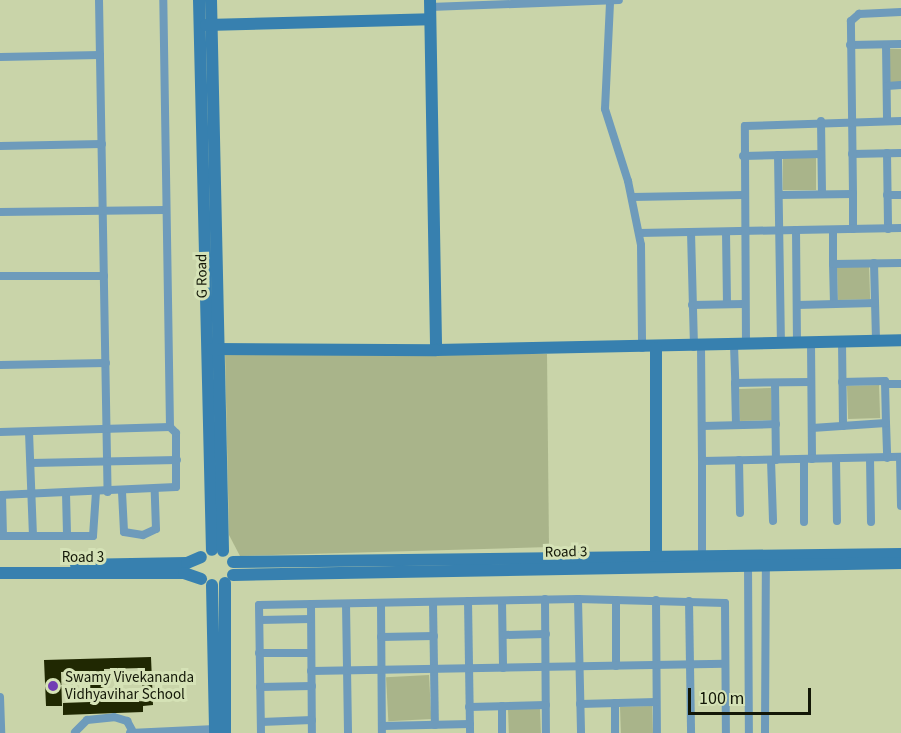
<!DOCTYPE html>
<html>
<head>
<meta charset="utf-8">
<style>
  body { margin:0 }
  #map { position:relative; width:901px; height:733px; overflow:hidden; background:#c9d4a9; font-family:"Source Sans 3",sans-serif }
  div>[style] { position:absolute }
  [style*='--x'] { left:calc(var(--x)*1px); top:calc(var(--y)*1px); width:calc(var(--w)*1px); rotate:calc(var(--a)*1deg) }
  .green>* { inset:0; background:#a9b48a; transform-origin:0 0 }
  .building>* { inset:0; background:#202802 }
  .street>* { height:8px; margin:-4px; padding:0 4px; transform-origin:4px; border-radius:4px; background:#6e9bbb }
  .secondary>* { height:12px; margin:-6px; padding:0 6px; transform-origin:6px; border-radius:6px; background:#3780af }
  .dots>* { width:16px; height:16px; translate:-50% -50%; box-sizing:border-box; border:3px solid #d5e2b6; border-radius:50% }
  span { translate:-50% -50%; white-space:nowrap; text-align:center; line-height:1.15; -webkit-text-stroke:6px #d5e2b6; paint-order:stroke }
  .street-label { font-size:15px; color:#131707 }
  .poi-label { font-size:15px; color:#131707 }
  .left { translate:0 -50%; text-align:left }
  .scale { position:absolute; left:688px; top:688px; width:123px; height:27px; box-sizing:border-box; border:3px solid #131707; border-top:0; padding-left:8px; font-size:18px; line-height:21px; white-space:nowrap; color:#131707; -webkit-text-stroke:4px #d5e2b6; paint-order:stroke }
</style>
</head>
<body>
<div id="map">
  <div class="green">
    <i style="left:890px;top:49px;width:11px;height:33px"></i>
    <i style="left:816px;top:158px;width:32px;height:33px;rotate:90deg"></i>
    <i style="left:869px;top:266px;width:33px;height:32px;rotate:88deg"></i>
    <i style="clip-path:polygon(225px 352px,547px 354px,549px 547px,240px 556px,229px 535px)"></i>
    <i style="left:879px;top:385px;width:33px;height:32px;rotate:88deg"></i>
    <i style="left:771px;top:388px;width:32px;height:32px;rotate:88deg"></i>
    <i style="left:429px;top:675px;width:44px;height:43px;rotate:87deg"></i>
    <i style="left:652px;top:706px;width:27px;height:32px;rotate:88deg"></i>
    <i style="left:540px;top:708px;width:25px;height:32px;rotate:88deg"></i>
  </div>
  <div class="building">
    <i style="clip-path:polygon(151px 657px,153px 705px,143px 706px,142px 668px,104px 669px,105px 702px,143px 701px,143px 712px,63px 715px,63px 703px,90px 702px,89px 671px,61px 672px,62px 706px,46px 706px,44px 660px)"></i>
  </div>
  <div class="street">
    <i style="--x:99;--y:0;--w:492;--a:89"></i>
    <i style="--x:610;--y:3;--w:106;--a:92.7"></i>
    <i style="--x:605;--y:109;--w:76;--a:72.3"></i>
    <i style="--x:628;--y:181;--w:65;--a:78.5"></i>
    <i style="--x:641;--y:245;--w:103;--a:89.4"></i>
    <i style="--x:430;--y:7;--w:189;--a:-2.1"></i>
    <i style="--x:850;--y:45;--w:51;--a:-1.1"></i>
    <i style="--x:886;--y:45;--w:76;--a:89.2"></i>
    <i style="--x:0;--y:57;--w:100;--a:-1.1"></i>
    <i style="--x:887;--y:86;--w:14;--a:-4"></i>
    <i style="--x:821;--y:121;--w:73;--a:89.2"></i>
    <i style="--x:0;--y:146;--w:102;--a:-1.1"></i>
    <i style="--x:887;--y:153;--w:76;--a:89.2"></i>
    <i style="--x:852;--y:154;--w:49;--a:-1.2"></i>
    <i style="--x:778;--y:155;--w:189;--a:89.1"></i>
    <i style="--x:743;--y:156;--w:78;--a:-1.5"></i>
    <i style="--x:853;--y:194;--w:173;--a:-90.7"></i>
    <i style="--x:851;--y:21;--w:11;--a:-41"></i>
    <i style="--x:859;--y:14;--w:42;--a:-2.7"></i>
    <i style="--x:779;--y:195;--w:74;--a:-0.8"></i>
    <i style="--x:853;--y:194;--w:35;--a:90"></i>
    <i style="--x:887;--y:195;--w:14;--a:0"></i>
    <i style="--x:632;--y:197;--w:112;--a:-1"></i>
    <i style="--x:0;--y:212;--w:165;--a:-0.7"></i>
    <i style="--x:833;--y:230;--w:34;--a:90"></i>
    <i style="--x:691;--y:232;--w:115;--a:88.5"></i>
    <i style="--x:726;--y:232;--w:72;--a:89.2"></i>
    <i style="--x:639;--y:233;--w:157;--a:-1.1"></i>
    <i style="--x:874;--y:263;--w:78;--a:88.5"></i>
    <i style="--x:0;--y:276;--w:104;--a:0"></i>
    <i style="--x:834;--y:304;--w:40;--a:-91.4"></i>
    <i style="--x:833;--y:264;--w:68;--a:-0.8"></i>
    <i style="--x:692;--y:305;--w:52;--a:-1.1"></i>
    <i style="--x:797;--y:305;--w:78;--a:-1.5"></i>
    <i style="--x:842;--y:342;--w:84;--a:89.3"></i>
    <i style="--x:811;--y:343;--w:116;--a:89.5"></i>
    <i style="--x:797;--y:344;--w:114;--a:-90.5"></i>
    <i style="--x:796;--y:230;--w:105;--a:-1.1"></i>
    <i style="--x:734;--y:345;--w:38;--a:88"></i>
    <i style="--x:735;--y:383;--w:76;--a:-0.8"></i>
    <i style="--x:746;--y:345;--w:219;--a:-90.3"></i>
    <i style="--x:745;--y:126;--w:156;--a:-1.8"></i>
    <i style="--x:701;--y:346;--w:115;--a:89.5"></i>
    <i style="--x:702;--y:461;--w:199;--a:-1.2"></i>
    <i style="--x:0;--y:365;--w:106;--a:-1.1"></i>
    <i style="--x:735;--y:383;--w:42;--a:88.6"></i>
    <i style="--x:775;--y:383;--w:77;--a:89.3"></i>
    <i style="--x:886;--y:384;--w:15;--a:0"></i>
    <i style="--x:886;--y:423;--w:35;--a:88"></i>
    <i style="--x:702;--y:426;--w:74;--a:-1.5"></i>
    <i style="--x:812;--y:428;--w:74;--a:-3.9"></i>
    <i style="--x:886;--y:423;--w:42;--a:-91.4"></i>
    <i style="--x:885;--y:381;--w:43;--a:178.7"></i>
    <i style="--x:0;--y:432;--w:170;--a:-1.7"></i>
    <i style="--x:29;--y:432;--w:103;--a:87.8"></i>
    <i style="--x:900;--y:457;--w:49;--a:88.8"></i>
    <i style="--x:870;--y:458;--w:64;--a:89.1"></i>
    <i style="--x:804;--y:459;--w:63;--a:90"></i>
    <i style="--x:836;--y:459;--w:62;--a:89.1"></i>
    <i style="--x:739;--y:460;--w:53;--a:88.9"></i>
    <i style="--x:771;--y:460;--w:61;--a:88.1"></i>
    <i style="--x:702;--y:461;--w:95;--a:90"></i>
    <i style="--x:31;--y:463;--w:146;--a:-1.2"></i>
    <i style="--x:122;--y:492;--w:40;--a:87.1"></i>
    <i style="--x:124;--y:532;--w:19;--a:9"></i>
    <i style="--x:143;--y:535;--w:14;--a:-25"></i>
    <i style="--x:156;--y:529;--w:38;--a:-92"></i>
    <i style="--x:66;--y:493;--w:42;--a:88.6"></i>
    <i style="--x:0;--y:495;--w:176;--a:-2.6"></i>
    <i style="--x:176;--y:487;--w:54;--a:-90"></i>
    <i style="--x:176;--y:433;--w:8;--a:-135"></i>
    <i style="--x:170;--y:427;--w:427;--a:-90.9"></i>
    <i style="--x:2;--y:495;--w:41;--a:88.6"></i>
    <i style="--x:0;--y:536;--w:93;--a:0"></i>
    <i style="--x:93;--y:536;--w:44;--a:-86.1"></i>
    <i style="--x:748;--y:562;--w:171;--a:89.7"></i>
    <i style="--x:545;--y:599;--w:134;--a:89.6"></i>
    <i style="--x:578;--y:599;--w:134;--a:88.7"></i>
    <i style="--x:656;--y:600;--w:133;--a:89.6"></i>
    <i style="--x:468;--y:601;--w:132;--a:89.1"></i>
    <i style="--x:502;--y:601;--w:67;--a:89.1"></i>
    <i style="--x:689;--y:601;--w:132;--a:89.1"></i>
    <i style="--x:433;--y:603;--w:122;--a:89.1"></i>
    <i style="--x:311;--y:604;--w:129;--a:89.6"></i>
    <i style="--x:346;--y:604;--w:129;--a:89.1"></i>
    <i style="--x:381;--y:604;--w:129;--a:89.6"></i>
    <i style="--x:260;--y:620;--w:51;--a:-1.1"></i>
    <i style="--x:503;--y:635;--w:43;--a:-1.3"></i>
    <i style="--x:381;--y:637;--w:53;--a:-1.1"></i>
    <i style="--x:259;--y:653;--w:52;--a:0"></i>
    <i style="--x:616;--y:666;--w:66;--a:-90"></i>
    <i style="--x:311;--y:671;--w:414;--a:-1"></i>
    <i style="--x:260;--y:687;--w:52;--a:-1.1"></i>
    <i style="--x:0;--y:697;--w:36;--a:88"></i>
    <i style="--x:615;--y:703;--w:30;--a:90"></i>
    <i style="--x:580;--y:704;--w:76;--a:-1.5"></i>
    <i style="--x:502;--y:706;--w:27;--a:90"></i>
    <i style="--x:469;--y:707;--w:77;--a:-1.5"></i>
    <i style="--x:261;--y:722;--w:51;--a:-2.2"></i>
    <i style="--x:382;--y:726;--w:88;--a:-1.3"></i>
    <i style="--x:75;--y:732;--w:17;--a:-45"></i>
    <i style="--x:87;--y:720;--w:27;--a:-6"></i>
    <i style="--x:114;--y:717;--w:14;--a:17"></i>
    <i style="--x:127;--y:721;--w:10;--a:61"></i>
    <i style="--x:130;--y:733;--w:85;--a:-2.7"></i>
    <i style="--x:261;--y:733;--w:128;--a:-90.9"></i>
    <i style="--x:259;--y:605;--w:319;--a:-1.1"></i>
    <i style="--x:578;--y:599;--w:147;--a:1.6"></i>
    <i style="--x:725;--y:603;--w:130;--a:89.6"></i>
    <i style="--x:765;--y:733;--w:171;--a:-89.7"></i>
  </div>
  <div class="secondary">
    <i style="--x:199;--y:0;--w:550;--a:88.65"></i>
    <i style="--x:211;--y:0;--w:551;--a:88.75"></i>
    <i style="--x:430;--y:0;--w:350;--a:89"></i>
    <i style="--x:436;--y:350;--w:465;--a:-1.2"></i>
    <i style="--x:206;--y:25;--w:224;--a:-1.5"></i>
    <i style="--x:656;--y:348;--w:214;--a:90"></i>
    <i style="--x:212;--y:349;--w:224;--a:0.3"></i>
    <i style="--x:233;--y:562;--w:668;--a:-0.69"></i>
    <i style="--x:76;--y:565;--w:111;--a:-1"></i>
    <i style="--x:187;--y:563;--w:15;--a:-23"></i>
    <i style="--x:0;--y:573;--w:184;--a:0"></i>
    <i style="--x:184;--y:573;--w:18;--a:19"></i>
    <i style="--x:233;--y:575;--w:668;--a:-1.03"></i>
    <i style="--x:212;--y:585;--w:148;--a:88.8"></i>
    <i style="--x:225;--y:733;--w:150;--a:-90"></i>
  </div>
  <div class="dots">
    <i style="left:53px;top:686px;background:#723db4"></i>
  </div>
  <div class="street-label">
    <span style="left:202px;top:276px;rotate:-91deg">G Road</span>
    <span style="left:566px;top:552px;rotate:-1deg">Road 3</span>
    <span style="left:83px;top:558px">Road 3</span>
  </div>
  <div class="poi-label">
    <span class="left" style="left:65px;top:686px">Swamy Vivekananda<br>Vidhyavihar School</span>
  </div>
  <div class="scale">100 m</div>
</div>
</body>
</html>
